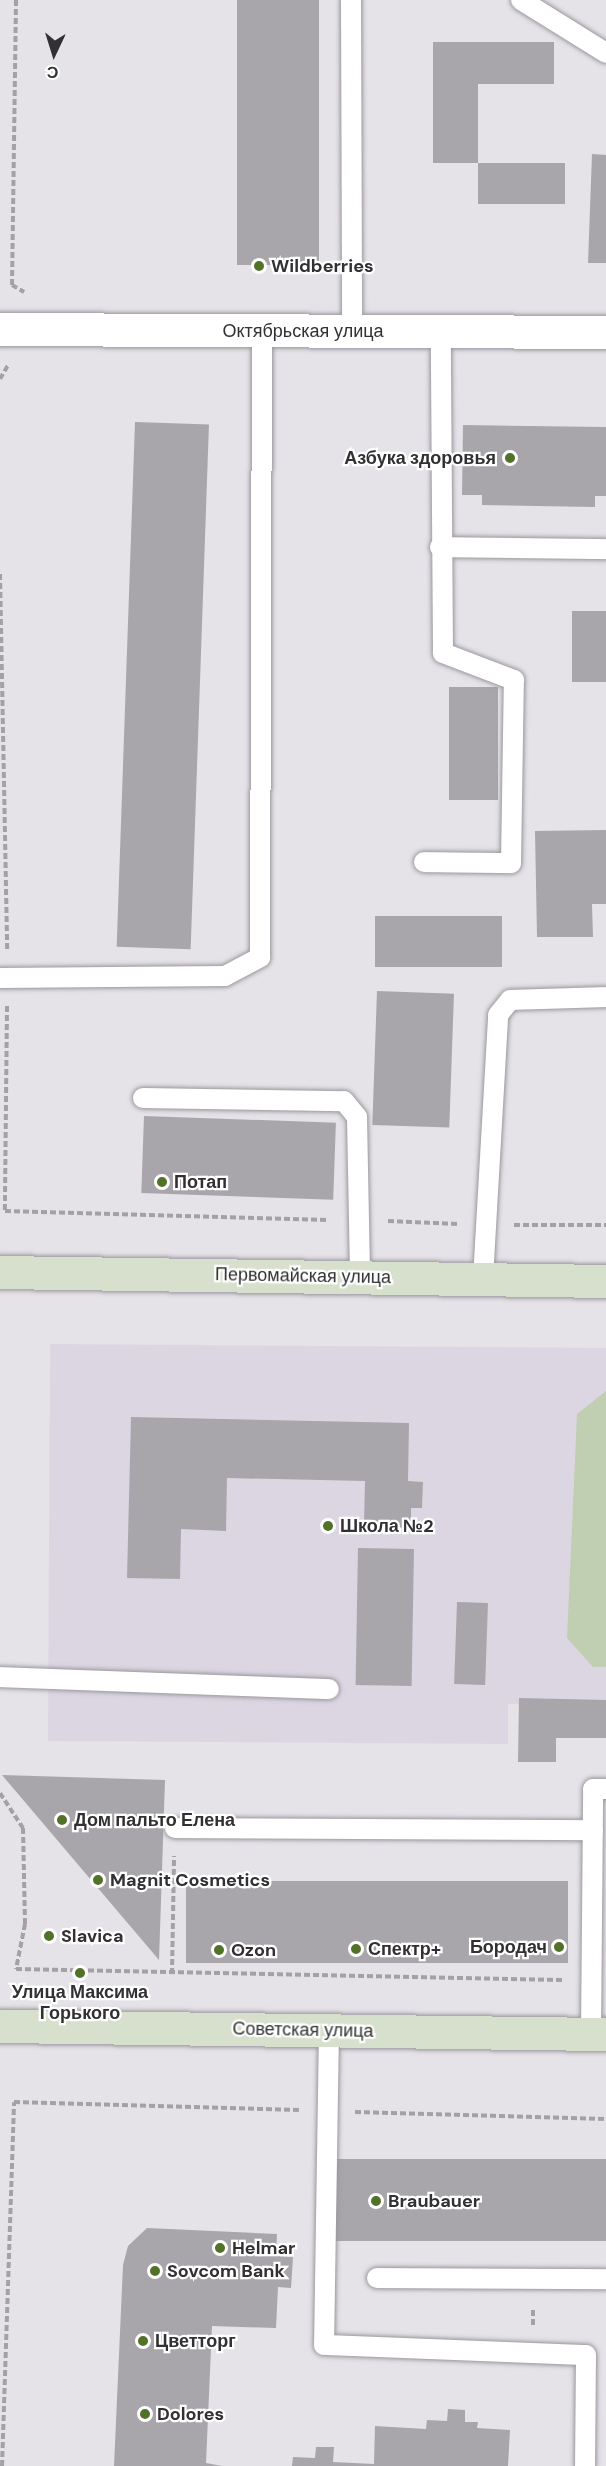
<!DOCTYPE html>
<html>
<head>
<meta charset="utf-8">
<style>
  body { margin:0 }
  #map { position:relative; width:606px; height:2466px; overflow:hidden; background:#e5e2e8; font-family:"DM Sans",sans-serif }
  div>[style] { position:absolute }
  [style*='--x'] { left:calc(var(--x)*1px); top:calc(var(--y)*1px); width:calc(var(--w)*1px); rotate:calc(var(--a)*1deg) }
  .built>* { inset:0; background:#dcd6e2 }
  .green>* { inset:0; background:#c0cfb2 }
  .building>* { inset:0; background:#a8a5ab; transform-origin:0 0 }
  .path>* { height:4px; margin-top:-2px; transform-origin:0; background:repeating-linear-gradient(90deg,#a3a1a6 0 6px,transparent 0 9px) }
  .roads { filter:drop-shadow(0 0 2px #9a989d) drop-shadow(0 0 2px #9a989d) }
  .service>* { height:20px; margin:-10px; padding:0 10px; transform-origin:10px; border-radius:10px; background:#fff }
  .minor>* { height:33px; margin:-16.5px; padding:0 16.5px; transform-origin:16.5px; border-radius:16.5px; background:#fff }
  .secondary>* { height:33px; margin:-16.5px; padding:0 16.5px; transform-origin:16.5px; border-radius:16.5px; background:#d7e0cc }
  .dots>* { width:16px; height:16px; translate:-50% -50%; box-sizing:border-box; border:3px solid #fff; border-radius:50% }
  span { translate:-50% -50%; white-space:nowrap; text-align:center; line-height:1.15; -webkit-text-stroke:4.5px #fff; paint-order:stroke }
  .poi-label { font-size:18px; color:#313032; font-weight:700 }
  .left { translate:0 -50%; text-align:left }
  .right { translate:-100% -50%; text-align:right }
  .street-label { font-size:18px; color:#313032 }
  .north { position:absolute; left:24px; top:24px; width:60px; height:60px; -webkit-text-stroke:4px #fff; paint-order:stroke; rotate:184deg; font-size:16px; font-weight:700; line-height:24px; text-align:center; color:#313032 }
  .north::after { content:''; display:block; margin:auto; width:21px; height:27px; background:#313032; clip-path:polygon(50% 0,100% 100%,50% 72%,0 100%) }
</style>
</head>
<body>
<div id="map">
  <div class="built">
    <i style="clip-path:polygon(50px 1344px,606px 1348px,606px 1704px,508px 1704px,508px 1744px,48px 1741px)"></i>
  </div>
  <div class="green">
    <i style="clip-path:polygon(606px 1391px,606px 1667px,593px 1667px,567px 1638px,577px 1414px)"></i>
  </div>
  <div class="building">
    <i style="left:237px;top:0;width:82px;height:265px"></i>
    <i style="clip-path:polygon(433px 42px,554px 42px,554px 84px,478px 84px,478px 163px,433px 163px)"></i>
    <i style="clip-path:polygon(592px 154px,606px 155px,606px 263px,588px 263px)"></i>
    <i style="left:478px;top:163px;width:87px;height:41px"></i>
    <i style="left:135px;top:422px;width:74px;height:525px;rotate:2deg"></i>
    <i style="clip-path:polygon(463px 425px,606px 427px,606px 496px,595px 496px,595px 507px,482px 505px,482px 495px,462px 495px)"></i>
    <i style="left:572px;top:611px;width:34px;height:71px"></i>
    <i style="left:449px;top:687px;width:49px;height:113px"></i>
    <i style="clip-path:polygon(606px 830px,606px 904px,592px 904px,593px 937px,537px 937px,535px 831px)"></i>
    <i style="left:502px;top:916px;width:51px;height:127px;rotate:90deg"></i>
    <i style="left:377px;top:991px;width:77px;height:134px;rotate:2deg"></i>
    <i style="left:144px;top:1116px;width:192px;height:77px;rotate:2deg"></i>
    <i style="clip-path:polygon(131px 1417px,409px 1423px,408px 1481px,423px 1482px,422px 1508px,411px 1508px,411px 1528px,364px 1526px,365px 1481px,227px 1478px,226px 1531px,181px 1529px,180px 1579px,127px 1578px)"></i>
    <i style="left:358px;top:1548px;width:56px;height:137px;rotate:1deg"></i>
    <i style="left:457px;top:1602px;width:31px;height:82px;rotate:2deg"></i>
    <i style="clip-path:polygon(519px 1698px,606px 1700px,606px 1738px,556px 1738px,556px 1762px,518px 1762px)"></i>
    <i style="clip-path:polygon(2px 1775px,165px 1780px,159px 1960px)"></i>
    <i style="left:186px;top:1881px;width:382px;height:82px"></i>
    <i style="left:335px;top:2159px;width:271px;height:82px"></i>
    <i style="clip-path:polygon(147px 2228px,277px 2234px,276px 2256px,293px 2257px,291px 2288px,278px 2287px,276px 2328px,212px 2326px,206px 2463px,222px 2466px,114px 2466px,123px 2265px,128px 2246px)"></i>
    <i style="clip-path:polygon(448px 2409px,465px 2410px,465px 2422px,478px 2422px,477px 2428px,510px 2430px,508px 2466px,292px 2466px,293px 2457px,315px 2458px,316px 2447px,334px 2447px,333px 2462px,374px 2464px,375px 2426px,426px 2429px,427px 2420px,447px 2421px)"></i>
  </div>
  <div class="path">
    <i style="--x:16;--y:0;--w:285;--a:90.8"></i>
    <i style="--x:12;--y:285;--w:14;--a:30"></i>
    <i style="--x:0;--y:379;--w:16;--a:-60"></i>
    <i style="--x:0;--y:574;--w:376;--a:88.9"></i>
    <i style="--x:7;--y:1006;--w:205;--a:90.6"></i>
    <i style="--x:5;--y:1211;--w:324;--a:1.6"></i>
    <i style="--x:388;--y:1221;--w:70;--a:2.5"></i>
    <i style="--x:514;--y:1225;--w:92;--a:0"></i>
    <i style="--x:0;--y:1793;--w:42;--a:56.7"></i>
    <i style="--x:23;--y:1828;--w:96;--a:88.8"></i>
    <i style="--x:25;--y:1924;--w:46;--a:101.3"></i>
    <i style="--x:16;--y:1969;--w:547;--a:1.15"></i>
    <i style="--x:172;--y:1974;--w:118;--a:-89"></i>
    <i style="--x:355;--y:2112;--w:251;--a:1.6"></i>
    <i style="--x:533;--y:2325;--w:17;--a:-90"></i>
    <i style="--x:2;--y:2466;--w:364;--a:-88.1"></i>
    <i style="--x:14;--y:2102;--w:285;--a:1.6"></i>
  </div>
  <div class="roads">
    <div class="service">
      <i style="--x:351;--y:0;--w:331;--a:89.8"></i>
      <i style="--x:521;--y:0;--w:100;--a:31.9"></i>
      <i style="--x:440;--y:547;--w:166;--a:0.7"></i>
      <i style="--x:424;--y:862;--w:87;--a:0.7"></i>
      <i style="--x:511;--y:863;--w:183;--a:-89.1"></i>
      <i style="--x:514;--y:680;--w:76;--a:-159.2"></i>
      <i style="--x:443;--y:653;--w:322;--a:-90.4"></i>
      <i style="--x:0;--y:978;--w:225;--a:-0.5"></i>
      <i style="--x:225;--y:976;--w:40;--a:-28"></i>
      <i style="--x:260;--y:957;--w:626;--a:-89.82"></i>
      <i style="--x:143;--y:1098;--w:201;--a:0.9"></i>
      <i style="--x:344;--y:1101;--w:21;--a:51"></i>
      <i style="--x:357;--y:1117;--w:160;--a:88.9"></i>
      <i style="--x:483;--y:1279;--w:264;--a:-86.7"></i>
      <i style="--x:498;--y:1015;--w:19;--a:-51"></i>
      <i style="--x:510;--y:1000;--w:96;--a:-1.8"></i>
      <i style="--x:0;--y:1677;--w:329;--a:2.1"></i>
      <i style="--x:175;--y:1828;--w:418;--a:0.3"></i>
      <i style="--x:329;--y:2030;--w:315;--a:90.9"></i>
      <i style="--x:324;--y:2345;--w:262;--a:2.2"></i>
      <i style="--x:586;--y:2355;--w:111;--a:90.5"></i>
      <i style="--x:591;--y:2034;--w:245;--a:-89.5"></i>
      <i style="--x:593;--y:1789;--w:13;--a:0"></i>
      <i style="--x:377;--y:2278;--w:229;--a:0.3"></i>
    </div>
    <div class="minor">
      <i style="--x:0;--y:329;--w:606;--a:0.28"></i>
    </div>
    <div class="secondary">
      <i style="--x:0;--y:1272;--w:606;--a:0.85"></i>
      <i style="--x:0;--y:2026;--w:606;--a:0.76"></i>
    </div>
  </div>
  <div class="dots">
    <i style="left:259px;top:266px;background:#527229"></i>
    <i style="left:510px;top:458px;background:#527229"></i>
    <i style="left:162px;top:1182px;background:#527229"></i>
    <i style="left:328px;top:1526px;background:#527229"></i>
    <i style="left:62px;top:1820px;background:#527229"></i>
    <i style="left:98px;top:1880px;background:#527229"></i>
    <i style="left:49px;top:1936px;background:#527229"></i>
    <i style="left:559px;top:1947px;background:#527229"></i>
    <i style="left:356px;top:1949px;background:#527229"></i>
    <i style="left:219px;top:1950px;background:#527229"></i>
    <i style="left:80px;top:1973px;background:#527229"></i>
    <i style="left:376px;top:2201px;background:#527229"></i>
    <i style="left:220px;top:2248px;background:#527229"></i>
    <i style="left:155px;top:2271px;background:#527229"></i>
    <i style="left:143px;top:2341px;background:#527229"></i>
    <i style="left:145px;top:2414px;background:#527229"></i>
  </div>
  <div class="poi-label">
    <span class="left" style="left:271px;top:266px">Wildberries</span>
    <span class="right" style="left:496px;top:458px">Азбука здоровья</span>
    <span class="left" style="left:174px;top:1182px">Потап</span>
    <span class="left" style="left:340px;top:1526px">Школа №2</span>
    <span class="left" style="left:74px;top:1820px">Дом пальто Елена</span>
    <span class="left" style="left:110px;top:1880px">Magnit Cosmetics</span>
    <span class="left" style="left:61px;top:1936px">Slavica</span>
    <span class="right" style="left:547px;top:1947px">Бородач</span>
    <span class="left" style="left:368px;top:1949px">Спектр+</span>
    <span class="left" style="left:231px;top:1950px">Ozon</span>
    <span style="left:80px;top:2003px">Улица Максима<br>Горького</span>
    <span class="left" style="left:388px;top:2201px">Braubauer</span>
    <span class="left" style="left:232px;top:2248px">Helmar</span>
    <span class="left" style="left:167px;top:2271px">Sovcom Bank</span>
    <span class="left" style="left:155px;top:2341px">Цветторг</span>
    <span class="left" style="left:157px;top:2414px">Dolores</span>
  </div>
  <div class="street-label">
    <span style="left:303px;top:331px">Октябрьская улица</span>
    <span style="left:303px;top:1276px;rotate:1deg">Первомайская улица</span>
    <span style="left:303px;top:2030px;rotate:1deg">Советская улица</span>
  </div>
  <div class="north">С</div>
</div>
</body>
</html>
